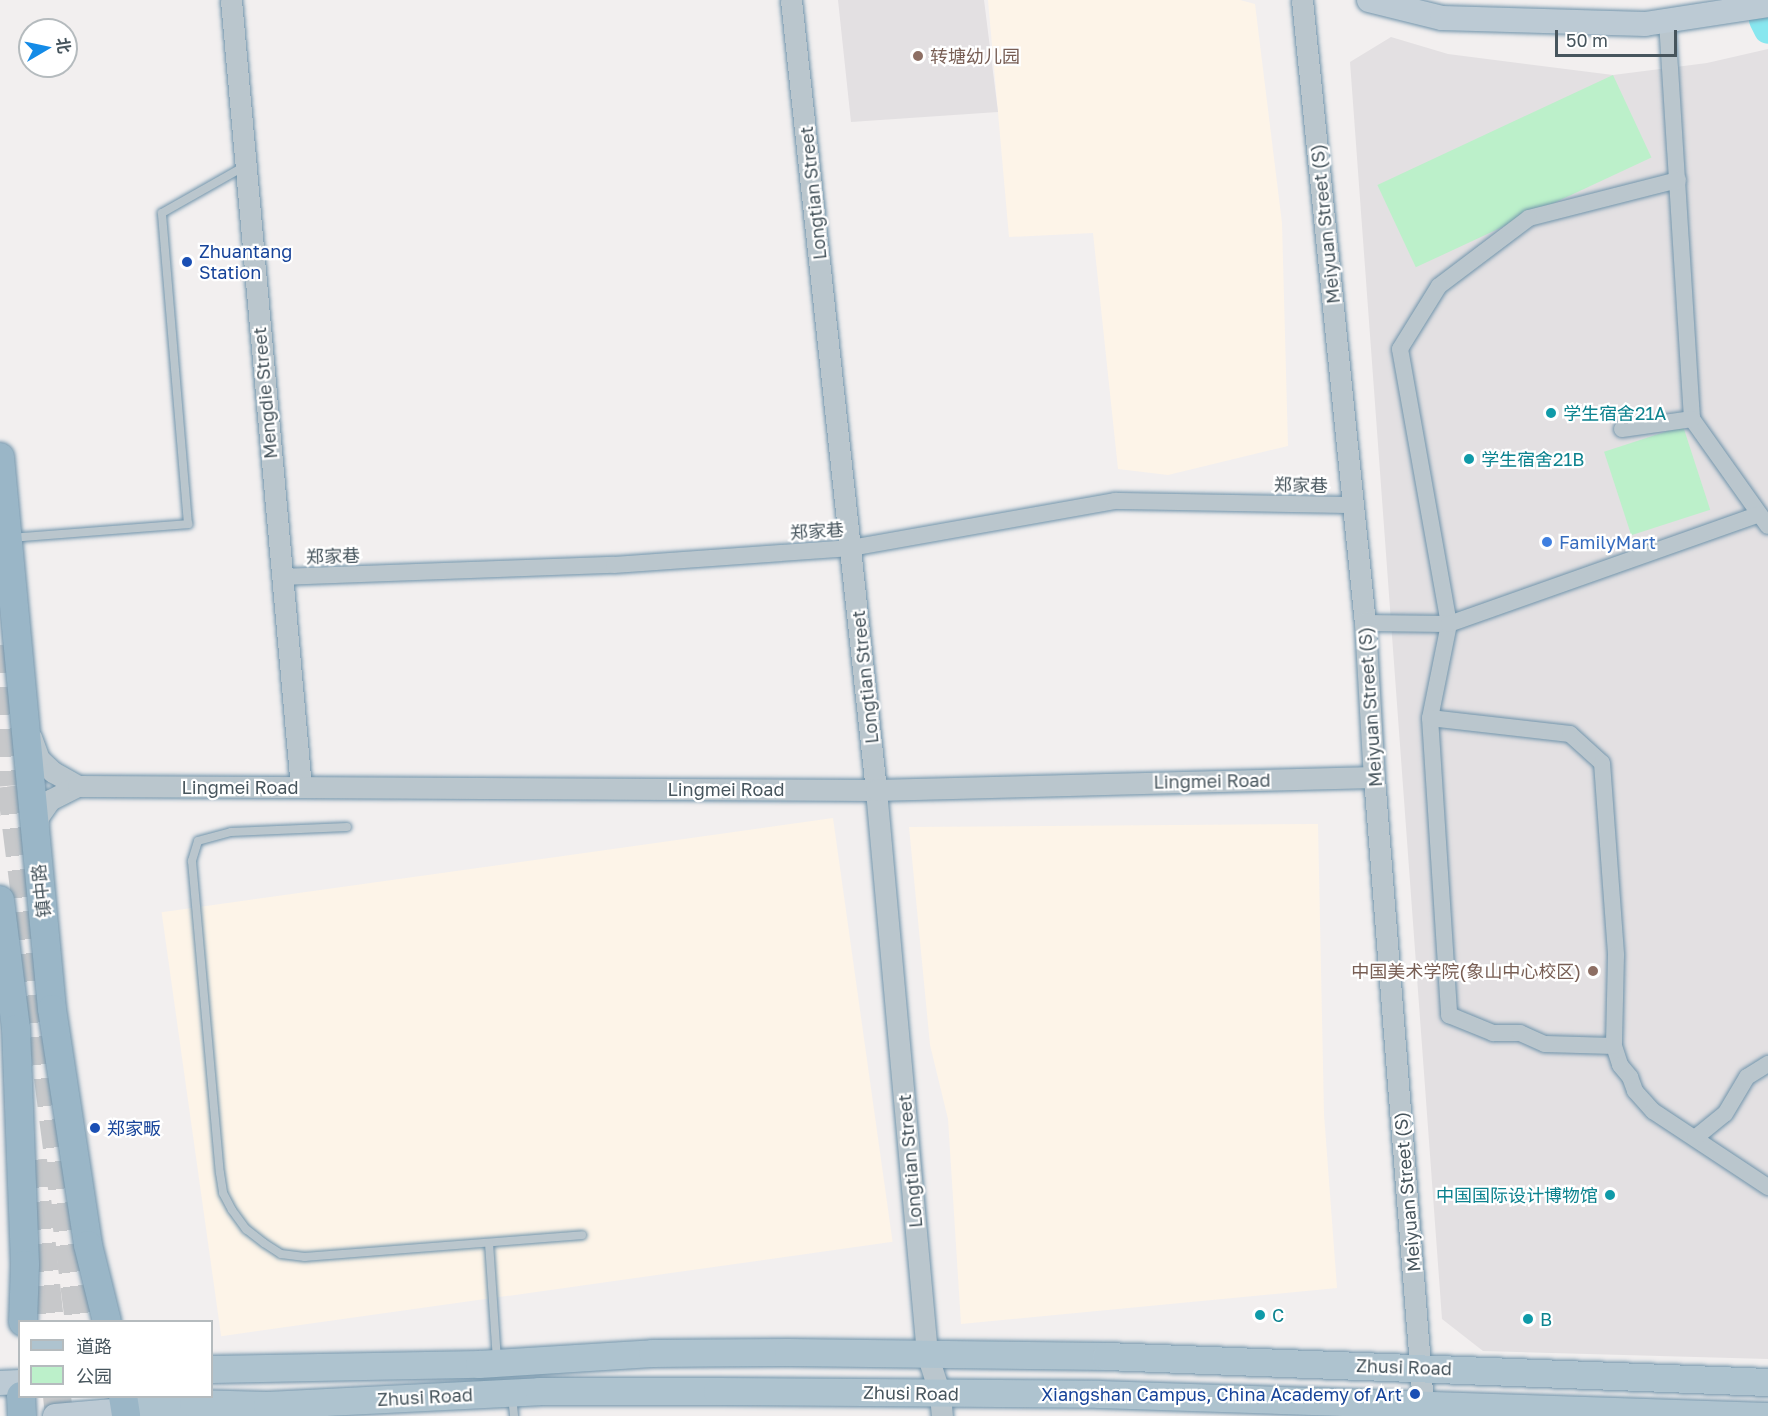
<!DOCTYPE html>
<html>
<head>
<meta charset="utf-8">
<style>
  body { margin:0 }
  #map { position:relative; width:1768px; height:1416px; overflow:hidden; background:#f2efef; font-family:"Golos Text","Noto Sans SC",sans-serif }
  div>[style] { position:absolute }
  [style*='--x'] { left:calc(var(--x)*1px); top:calc(var(--y)*1px); width:calc(var(--w)*1px); rotate:calc(var(--a)*1deg) }
  .commercial>* { inset:0; background:#fdf4e8; transform-origin:0 0 }
  .education>* { inset:0; background:#e3e0e2 }
  .green>* { inset:0; background:#bcf0ca; transform-origin:0 0 }
  .river>* { height:28px; margin:-14px; padding:0 14px; transform-origin:14px; border-radius:14px; background:#88e7ef }
  .trunk-tunnel>* { height:28px; margin-top:-14px; transform-origin:0; background:repeating-linear-gradient(90deg,#c7c8ca 0 28px,transparent 0 42px) }
  .roads { filter:drop-shadow(0 0 2px #7194ab) drop-shadow(0 0 2px #7194ab) }
  .service>* { height:8px; margin:-4px; padding:0 4px; transform-origin:4px; border-radius:4px; background:#bac6cd }
  .minor>* { height:16px; margin:-8px; padding:0 8px; transform-origin:8px; border-radius:8px; background:#bac6cd }
  .tertiary>* { height:21px; margin:-10.5px; padding:0 10.5px; transform-origin:10.5px; border-radius:10.5px; background:#bac6cd }
  .secondary>* { height:24px; margin:-12px; padding:0 12px; transform-origin:12px; border-radius:12px; background:#bccad4 }
  .primary>* { height:27px; margin:-13.5px; padding:0 13.5px; transform-origin:13.5px; border-radius:13.5px; background:#aec3cf }
  .trunk>* { height:28px; margin:-14px; padding:0 14px; transform-origin:14px; border-radius:14px; background:#9ab6c7 }
  .dots>* { width:16px; height:16px; translate:-50% -50%; box-sizing:border-box; border:3px solid #fff; border-radius:50% }
  span { translate:-50% -50%; white-space:nowrap; text-align:center; line-height:1.15; -webkit-text-stroke:4.5px #fff; paint-order:stroke }
  .education-label { font-size:18px; color:#785e54 }
  .left { translate:0 -50%; text-align:left }
  .right { translate:-100% -50%; text-align:right }
  .street-label { font-size:18px; color:#47555d }
  .transit-label { font-size:18px; color:#164399 }
  .culture-label { font-size:18px; color:#0d838f }
  .shop-label { font-size:18px; color:#366cbe }
  .legend { position:absolute; left:18px; top:1320px; width:195px; height:78px; box-sizing:border-box; background:#fff; border:2px solid #b5bbbe; margin:0; padding:8px 10px; list-style:none; font-size:18px; color:#47555d }
  .legend li { display:flex; align-items:center; gap:12px; height:30px }
  .legend b { width:30px; border:2px solid #b5bbbe }
  .north { position:absolute; left:18px; top:18px; width:60px; height:60px; box-sizing:border-box; background:#fff; border:2px solid #b5bbbe; border-radius:50%; rotate:81deg; font-size:16px; font-weight:700; line-height:24px; text-align:center; color:#47555d }
  .north::after { content:''; display:block; margin:auto; width:21px; height:27px; background:#148be7; clip-path:polygon(50% 0,100% 100%,50% 72%,0 100%) }
  .scale { position:absolute; left:1555px; top:30px; width:122px; height:27px; box-sizing:border-box; border:3px solid #47555d; border-top:0; padding-left:8px; font-size:18px; line-height:21px; white-space:nowrap; color:#47555d; -webkit-text-stroke:4px #fff; paint-order:stroke }
</style>
</head>
<body>
<div id="map">
  <div class="commercial">
    <i style="clip-path:polygon(988px 0,1240px 0,1255px 4px,1282px 223px,1288px 446px,1168px 475px,1118px 469px,1093px 233px,1009px 237px)"></i>
    <i style="left:833px;top:818px;width:428px;height:678px;rotate:82deg"></i>
    <i style="clip-path:polygon(1318px 824px,1324px 1114px,1337px 1288px,961px 1324px,948px 1119px,930px 1045px,909px 827px)"></i>
  </div>
  <div class="education">
    <i style="clip-path:polygon(838px 0,984px 0,998px 112px,851px 122px)"></i>
    <i style="clip-path:polygon(1391px 37px,1448px 54px,1613px 75px,1707px 63px,1768px 49px,1768px 1359px,1483px 1351px,1442px 1319px,1350px 62px)"></i>
  </div>
  <div class="green">
    <i style="left:1613px;top:75px;width:91px;height:260px;rotate:65deg"></i>
    <i style="left:1683px;top:426px;width:88px;height:83px;rotate:72deg"></i>
  </div>
  <div class="river">
    <i style="--x:1763;--y:20;--w:11;--a:63"></i>
  </div>
  <div class="trunk-tunnel">
    <i style="--x:0;--y:645;--w:141;--a:85.5"></i>
    <i style="--x:11;--y:786;--w:540;--a:82.77"></i>
    <i style="--x:33;--y:1160;--w:163;--a:84"></i>
    <i style="--x:57;--y:1396;--w:20;--a:84"></i>
  </div>
  <div class="roads">
    <div class="service">
      <i style="--x:11;--y:538;--w:178;--a:-4.5"></i>
      <i style="--x:188;--y:524;--w:312;--a:-94.8"></i>
      <i style="--x:162;--y:213;--w:95;--a:-29.5"></i>
      <i style="--x:347;--y:827;--w:116;--a:177.5"></i>
      <i style="--x:231;--y:832;--w:34;--a:165"></i>
      <i style="--x:198;--y:841;--w:21;--a:107"></i>
      <i style="--x:192;--y:861;--w:313;--a:84.9"></i>
      <i style="--x:220;--y:1173;--w:20;--a:81"></i>
      <i style="--x:223;--y:1193;--w:19;--a:62"></i>
      <i style="--x:232;--y:1210;--w:24;--a:54"></i>
      <i style="--x:246;--y:1229;--w:23;--a:38"></i>
      <i style="--x:264;--y:1243;--w:20;--a:33"></i>
      <i style="--x:281;--y:1254;--w:24;--a:7"></i>
      <i style="--x:305;--y:1257;--w:278;--a:-4.5"></i>
      <i style="--x:489;--y:1243;--w:116;--a:86.1"></i>
      <i style="--x:512;--y:1396;--w:20;--a:84"></i>
    </div>
    <div class="minor">
      <i style="--x:1667;--y:21;--w:399;--a:86.4"></i>
      <i style="--x:1692;--y:419;--w:131;--a:54.6"></i>
      <i style="--x:1678;--y:180;--w:154;--a:165.7"></i>
      <i style="--x:1529;--y:218;--w:113;--a:142.9"></i>
      <i style="--x:1439;--y:286;--w:74;--a:121.8"></i>
      <i style="--x:1400;--y:349;--w:279;--a:79.9"></i>
      <i style="--x:1449;--y:624;--w:96;--a:101.4"></i>
      <i style="--x:1430;--y:718;--w:298;--a:86.3"></i>
      <i style="--x:1449;--y:1015;--w:48;--a:22.2"></i>
      <i style="--x:1493;--y:1033;--w:27;--a:0"></i>
      <i style="--x:1520;--y:1033;--w:27;--a:24"></i>
      <i style="--x:1545;--y:1044;--w:69;--a:1.7"></i>
      <i style="--x:1614;--y:1046;--w:20;--a:72"></i>
      <i style="--x:1620;--y:1065;--w:16;--a:50"></i>
      <i style="--x:1630;--y:1077;--w:15;--a:70"></i>
      <i style="--x:1635;--y:1091;--w:27;--a:48"></i>
      <i style="--x:1653;--y:1111;--w:138;--a:33.5"></i>
      <i style="--x:1622;--y:429;--w:71;--a:-8.1"></i>
      <i style="--x:280;--y:577;--w:334;--a:-2.1"></i>
      <i style="--x:614;--y:565;--w:238;--a:-4.1"></i>
      <i style="--x:851;--y:548;--w:268;--a:-10.1"></i>
      <i style="--x:1115;--y:501;--w:238;--a:1"></i>
      <i style="--x:1365;--y:623;--w:84;--a:0.7"></i>
      <i style="--x:1449;--y:624;--w:329;--a:-19.5"></i>
      <i style="--x:1430;--y:718;--w:141;--a:6.5"></i>
      <i style="--x:1570;--y:734;--w:43;--a:42.2"></i>
      <i style="--x:1602;--y:763;--w:193;--a:85.8"></i>
      <i style="--x:1616;--y:955;--w:91;--a:91.3"></i>
      <i style="--x:1695;--y:1138;--w:38;--a:-39"></i>
      <i style="--x:1725;--y:1114;--w:43;--a:-59.3"></i>
      <i style="--x:1747;--y:1077;--w:25;--a:-32"></i>
    </div>
    <div class="tertiary">
      <i style="--x:231;--y:0;--w:790;--a:84.92"></i>
      <i style="--x:791;--y:0;--w:795;--a:83.86"></i>
      <i style="--x:876;--y:790;--w:566;--a:84.83"></i>
      <i style="--x:927;--y:1354;--w:42;--a:72"></i>
      <i style="--x:940;--y:1394;--w:22;--a:85"></i>
      <i style="--x:1302;--y:0;--w:626;--a:84.23"></i>
      <i style="--x:1365;--y:623;--w:154;--a:86.7"></i>
      <i style="--x:1374;--y:777;--w:641;--a:85.53"></i>
      <i style="--x:31;--y:737;--w:23;--a:70"></i>
      <i style="--x:39;--y:759;--w:19;--a:43"></i>
      <i style="--x:53;--y:772;--w:29;--a:29"></i>
      <i style="--x:37;--y:830;--w:13;--a:-86"></i>
      <i style="--x:38;--y:817;--w:21;--a:-55"></i>
      <i style="--x:50;--y:800;--w:31;--a:-27"></i>
      <i style="--x:78;--y:786;--w:798;--a:0.29"></i>
      <i style="--x:876;--y:790;--w:498;--a:-1.5"></i>
    </div>
    <div class="secondary">
      <i style="--x:1369;--y:0;--w:75;--a:13.9"></i>
      <i style="--x:1442;--y:18;--w:203;--a:1.7"></i>
      <i style="--x:1645;--y:24;--w:124;--a:-8.8"></i>
      <i style="--x:0;--y:1383;--w:20;--a:-3"></i>
      <i style="--x:55;--y:1416;--w:70;--a:-4.9"></i>
    </div>
    <div class="primary">
      <i style="--x:212;--y:1369;--w:267;--a:-1.1"></i>
      <i style="--x:479;--y:1364;--w:173;--a:-3.6"></i>
      <i style="--x:652;--y:1353;--w:136;--a:-0.4"></i>
      <i style="--x:788;--y:1352;--w:318;--a:0.7"></i>
      <i style="--x:1106;--y:1356;--w:663;--a:2.25"></i>
      <i style="--x:125;--y:1410;--w:68;--a:-5.9"></i>
      <i style="--x:193;--y:1403;--w:74;--a:1.5"></i>
      <i style="--x:267;--y:1405;--w:272;--a:-2.9"></i>
      <i style="--x:539;--y:1391;--w:178;--a:0"></i>
      <i style="--x:717;--y:1391;--w:382;--a:0.4"></i>
      <i style="--x:1099;--y:1394;--w:669;--a:1.88"></i>
    </div>
    <div class="trunk">
      <i style="--x:0;--y:457;--w:554;--a:84.62"></i>
      <i style="--x:52;--y:1009;--w:239;--a:81.3"></i>
      <i style="--x:88;--y:1245;--w:79;--a:76.1"></i>
      <i style="--x:0;--y:900;--w:130;--a:82.9"></i>
      <i style="--x:16;--y:1029;--w:236;--a:87.8"></i>
      <i style="--x:25;--y:1265;--w:57;--a:92"></i>
      <i style="--x:21;--y:1396;--w:20;--a:87"></i>
      <i style="--x:123;--y:1396;--w:20;--a:81"></i>
    </div>
  </div>
  <div class="dots">
    <i style="left:918px;top:56px;background:#8d6e63"></i>
    <i style="left:187px;top:262px;background:#1a4fb4"></i>
    <i style="left:1551px;top:413px;background:#0f9aa8"></i>
    <i style="left:1469px;top:459px;background:#0f9aa8"></i>
    <i style="left:1547px;top:542px;background:#3f7fe0"></i>
    <i style="left:1593px;top:971px;background:#8d6e63"></i>
    <i style="left:95px;top:1128px;background:#1a4fb4"></i>
    <i style="left:1610px;top:1195px;background:#0f9aa8"></i>
    <i style="left:1260px;top:1315px;background:#0f9aa8"></i>
    <i style="left:1528px;top:1319px;background:#0f9aa8"></i>
    <i style="left:1415px;top:1394px;background:#1a4fb4"></i>
  </div>
  <div class="education-label">
    <span class="left" style="left:930px;top:56px">转塘幼儿园</span>
    <span class="right" style="left:1581px;top:971px">中国美术学院(象山中心校区)</span>
  </div>
  <div class="street-label">
    <span style="left:813px;top:193px;rotate:-96deg">Longtian Street</span>
    <span style="left:1325px;top:224px;rotate:-96deg">Meiyuan Street (S)</span>
    <span style="left:265px;top:393px;rotate:-95deg">Mengdie Street</span>
    <span style="left:1301px;top:485px;rotate:1deg">郑家巷</span>
    <span style="left:817px;top:531px;rotate:-4deg">郑家巷</span>
    <span style="left:333px;top:556px;rotate:-2deg">郑家巷</span>
    <span style="left:865px;top:677px;rotate:-96deg">Longtian Street</span>
    <span style="left:1370px;top:707px;rotate:-94deg">Meiyuan Street (S)</span>
    <span style="left:1212px;top:781px;rotate:-1deg">Lingmei Road</span>
    <span style="left:240px;top:787px">Lingmei Road</span>
    <span style="left:726px;top:789px">Lingmei Road</span>
    <span style="left:41px;top:891px;rotate:-96deg">镇中路</span>
    <span style="left:910px;top:1161px;rotate:-95deg">Longtian Street</span>
    <span style="left:1407px;top:1192px;rotate:-95deg">Meiyuan Street (S)</span>
    <span style="left:1404px;top:1367px;rotate:2deg">Zhusi Road</span>
    <span style="left:911px;top:1393px;rotate:1deg">Zhusi Road</span>
    <span style="left:425px;top:1397px;rotate:-3deg">Zhusi Road</span>
  </div>
  <div class="transit-label">
    <span class="left" style="left:199px;top:262px">Zhuantang<br>Station</span>
    <span class="left" style="left:107px;top:1128px">郑家畈</span>
    <span class="right" style="left:1402px;top:1394px">Xiangshan Campus, China Academy of Art</span>
  </div>
  <div class="culture-label">
    <span class="left" style="left:1563px;top:413px">学生宿舍21A</span>
    <span class="left" style="left:1481px;top:459px">学生宿舍21B</span>
    <span class="right" style="left:1598px;top:1195px">中国国际设计博物馆</span>
    <span class="left" style="left:1272px;top:1315px">C</span>
    <span class="left" style="left:1540px;top:1319px">B</span>
  </div>
  <div class="shop-label">
    <span class="left" style="left:1559px;top:542px">FamilyMart</span>
  </div>
  <ul class="legend">
  <li><b style="height:8px;background:#aec3cf"></b>道路</li>
  <li><b style="height:16px;background:#bcf0ca"></b>公园</li>
  </ul>
  <div class="north">北</div>
  <div class="scale">50 m</div>
</div>
</body>
</html>
